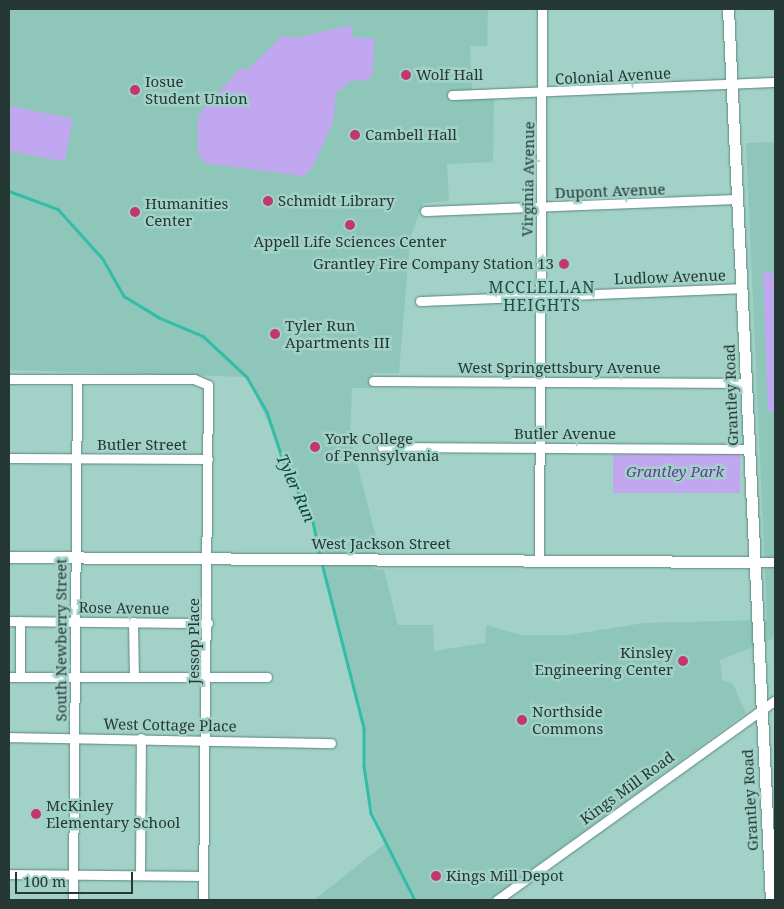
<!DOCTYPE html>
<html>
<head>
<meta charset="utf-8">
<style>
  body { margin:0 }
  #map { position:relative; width:784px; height:909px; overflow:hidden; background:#a2d1c7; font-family:"Noto Serif",serif }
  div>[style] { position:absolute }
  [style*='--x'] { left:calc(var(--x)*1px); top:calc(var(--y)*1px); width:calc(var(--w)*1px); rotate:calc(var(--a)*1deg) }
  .built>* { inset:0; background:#8fc6ba }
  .green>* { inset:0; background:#c1a7f0; transform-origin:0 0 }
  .stream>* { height:2.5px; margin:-1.25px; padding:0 1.25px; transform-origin:1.25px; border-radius:1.25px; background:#31bda8 }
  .roads { filter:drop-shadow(0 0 1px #59867d) drop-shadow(0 0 1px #59867d) }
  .street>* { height:9px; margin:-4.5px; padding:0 4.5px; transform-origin:4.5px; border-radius:4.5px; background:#fff }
  .secondary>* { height:11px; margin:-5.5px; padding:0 5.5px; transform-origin:5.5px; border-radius:5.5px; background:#fff }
  .dots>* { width:14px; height:14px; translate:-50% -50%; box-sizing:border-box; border:2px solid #a2d1c7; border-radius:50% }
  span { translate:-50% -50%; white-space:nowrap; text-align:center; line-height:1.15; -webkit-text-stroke:5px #a2d1c7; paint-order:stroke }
  .poi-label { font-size:15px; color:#253834 }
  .left { translate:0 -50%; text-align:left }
  .right { translate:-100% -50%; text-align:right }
  .street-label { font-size:15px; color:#253834 }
  .park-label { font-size:15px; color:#633b99; font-style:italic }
  .neighbourhood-label { font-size:16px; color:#204d45; letter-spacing:1px }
  .water-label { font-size:16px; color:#07443b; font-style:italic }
  .frame { position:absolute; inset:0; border:10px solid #253834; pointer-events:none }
  .scale { position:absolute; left:15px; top:872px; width:118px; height:22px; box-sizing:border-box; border:2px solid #253834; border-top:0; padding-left:6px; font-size:15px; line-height:18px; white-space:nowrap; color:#253834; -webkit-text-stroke:4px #a2d1c7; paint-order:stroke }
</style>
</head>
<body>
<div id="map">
  <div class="built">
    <i style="clip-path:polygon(9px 9px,488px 9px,487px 46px,470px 46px,472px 94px,494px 94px,493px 162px,447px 164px,449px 201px,423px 203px,410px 239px,399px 373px,373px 373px,373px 388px,352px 388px,350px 438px,376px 536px,374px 569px,384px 570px,398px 625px,433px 625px,434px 651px,485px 643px,486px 625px,521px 635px,568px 635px,644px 623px,767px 620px,746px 143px,775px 142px,775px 638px,720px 660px,722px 680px,733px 684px,746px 713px,490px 900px,314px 900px,386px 843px,367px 796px,364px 728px,312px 517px,247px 377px,9px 370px)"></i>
  </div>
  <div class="green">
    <i style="clip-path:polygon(346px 26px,353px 27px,352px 37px,375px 39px,372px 76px,365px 81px,352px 80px,336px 93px,333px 123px,312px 168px,303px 176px,205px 163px,198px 154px,198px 116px,241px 67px,246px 71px,282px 36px,296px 38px)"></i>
    <i style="left:9px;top:106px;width:65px;height:44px;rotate:11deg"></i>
    <i style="clip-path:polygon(763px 273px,775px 273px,775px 411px,768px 411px)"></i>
    <i style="left:613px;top:452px;width:127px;height:41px"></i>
  </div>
  <div class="stream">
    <i style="--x:9;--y:191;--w:52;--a:20.2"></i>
    <i style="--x:58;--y:209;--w:67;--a:48"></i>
    <i style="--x:103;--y:259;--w:43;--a:60.4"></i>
    <i style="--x:124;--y:296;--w:42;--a:31.4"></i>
    <i style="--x:160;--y:318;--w:47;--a:22.7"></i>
    <i style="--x:203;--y:336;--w:60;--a:43"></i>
    <i style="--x:247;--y:377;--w:40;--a:60.3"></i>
    <i style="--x:267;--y:412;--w:63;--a:71.6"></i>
    <i style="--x:287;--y:472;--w:51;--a:60.9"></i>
    <i style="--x:312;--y:517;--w:39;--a:78"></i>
    <i style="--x:322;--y:563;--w:170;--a:75.7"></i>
    <i style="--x:364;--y:728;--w:38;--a:90"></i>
    <i style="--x:364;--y:766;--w:48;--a:81.5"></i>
    <i style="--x:371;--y:813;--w:97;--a:63.2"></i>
  </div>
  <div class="roads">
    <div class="street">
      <i style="--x:452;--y:95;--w:323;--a:-2.3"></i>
      <i style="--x:425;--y:211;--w:313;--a:-2.2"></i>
      <i style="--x:420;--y:301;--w:321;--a:-2.3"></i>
      <i style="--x:9;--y:379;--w:185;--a:0"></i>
      <i style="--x:194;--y:379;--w:15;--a:23"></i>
      <i style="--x:208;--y:385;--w:515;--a:90.56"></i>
      <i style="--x:373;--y:381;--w:372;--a:0.3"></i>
      <i style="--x:382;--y:447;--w:366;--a:0.3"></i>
      <i style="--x:9;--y:458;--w:199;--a:0.3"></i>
      <i style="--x:539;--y:560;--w:551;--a:-89.69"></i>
      <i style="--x:753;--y:562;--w:22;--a:0"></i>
      <i style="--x:9;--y:621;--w:199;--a:0.6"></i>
      <i style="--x:20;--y:621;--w:56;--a:90"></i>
      <i style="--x:133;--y:622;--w:55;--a:89"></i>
      <i style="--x:9;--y:677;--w:258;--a:0"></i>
      <i style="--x:9;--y:737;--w:322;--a:1.1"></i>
      <i style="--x:9;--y:874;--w:193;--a:0.6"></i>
      <i style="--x:140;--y:874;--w:136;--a:-89.6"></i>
      <i style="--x:73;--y:900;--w:521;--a:-89.56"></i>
      <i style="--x:497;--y:900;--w:342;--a:-35.7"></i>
    </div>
    <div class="secondary">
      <i style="--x:728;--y:9;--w:892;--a:87.24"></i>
      <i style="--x:9;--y:557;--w:744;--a:0.39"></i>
    </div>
  </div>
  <div class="dots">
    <i style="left:406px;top:75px;background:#c1376f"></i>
    <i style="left:135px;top:90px;background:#c1376f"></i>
    <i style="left:355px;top:135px;background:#c1376f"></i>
    <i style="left:268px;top:201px;background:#c1376f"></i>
    <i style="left:135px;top:212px;background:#c1376f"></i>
    <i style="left:350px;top:225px;background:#c1376f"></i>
    <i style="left:564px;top:264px;background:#c1376f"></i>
    <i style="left:275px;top:334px;background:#c1376f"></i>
    <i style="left:315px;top:447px;background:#c1376f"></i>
    <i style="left:683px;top:661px;background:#c1376f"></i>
    <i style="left:522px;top:720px;background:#c1376f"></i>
    <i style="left:36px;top:814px;background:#c1376f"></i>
    <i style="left:436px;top:876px;background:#c1376f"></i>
  </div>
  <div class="poi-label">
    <span class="left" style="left:416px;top:75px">Wolf Hall</span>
    <span class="left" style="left:145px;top:90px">Iosue<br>Student Union</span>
    <span class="left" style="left:365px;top:135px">Cambell Hall</span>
    <span class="left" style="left:278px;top:201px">Schmidt Library</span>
    <span class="left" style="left:145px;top:212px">Humanities<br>Center</span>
    <span style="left:350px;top:242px">Appell Life Sciences Center</span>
    <span class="right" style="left:554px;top:264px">Grantley Fire Company Station 13</span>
    <span class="left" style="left:285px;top:334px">Tyler Run<br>Apartments III</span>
    <span class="left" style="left:325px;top:447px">York College<br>of Pennsylvania</span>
    <span class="right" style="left:673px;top:661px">Kinsley<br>Engineering Center</span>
    <span class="left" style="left:532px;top:720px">Northside<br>Commons</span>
    <span class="left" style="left:46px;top:814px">McKinley<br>Elementary School</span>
    <span class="left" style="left:446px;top:876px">Kings Mill Depot</span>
  </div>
  <div class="street-label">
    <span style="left:613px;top:76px;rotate:-3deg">Colonial Avenue</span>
    <span style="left:528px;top:179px;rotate:-89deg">Virginia Avenue</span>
    <span style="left:610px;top:191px;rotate:-2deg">Dupont Avenue</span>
    <span style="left:670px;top:277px;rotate:-2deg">Ludlow Avenue</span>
    <span style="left:559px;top:368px">West Springettsbury Avenue</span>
    <span style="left:731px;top:395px;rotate:-92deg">Grantley Road</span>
    <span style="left:565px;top:434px">Butler Avenue</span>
    <span style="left:142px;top:445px">Butler Street</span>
    <span style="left:381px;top:544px">West Jackson Street</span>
    <span style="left:124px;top:608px;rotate:1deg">Rose Avenue</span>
    <span style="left:61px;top:640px;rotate:-90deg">South Newberry Street</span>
    <span style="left:194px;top:641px;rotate:-90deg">Jessop Place</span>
    <span style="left:170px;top:725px;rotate:1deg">West Cottage Place</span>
    <span style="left:627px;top:788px;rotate:-36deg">Kings Mill Road</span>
    <span style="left:750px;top:800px;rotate:-93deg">Grantley Road</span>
  </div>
  <div class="park-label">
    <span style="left:675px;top:472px">Grantley Park</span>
  </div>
  <div class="neighbourhood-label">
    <span style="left:542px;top:296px">MCCLELLAN<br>HEIGHTS</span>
  </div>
  <div class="water-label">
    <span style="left:296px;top:488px;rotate:66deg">Tyler Run</span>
  </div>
  <div class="frame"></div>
  <div class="scale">100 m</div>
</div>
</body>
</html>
